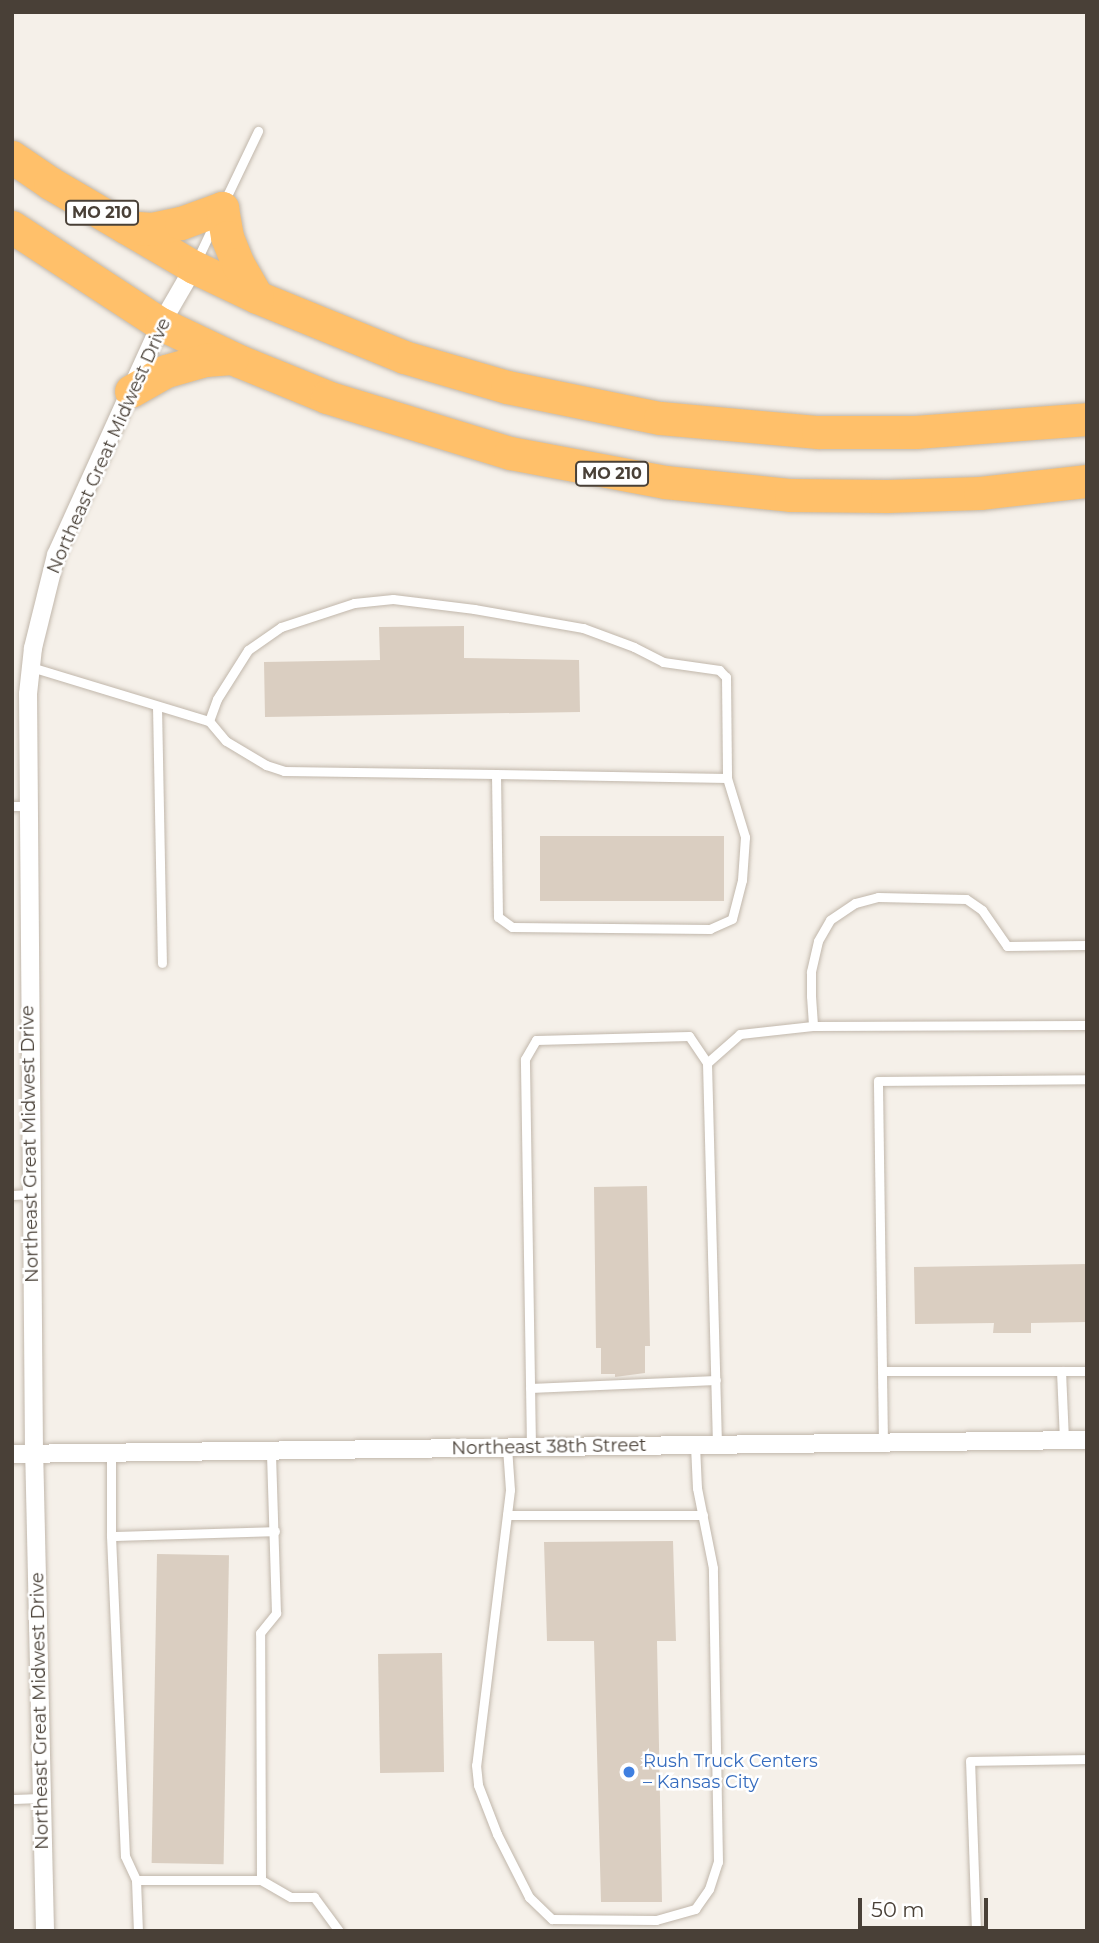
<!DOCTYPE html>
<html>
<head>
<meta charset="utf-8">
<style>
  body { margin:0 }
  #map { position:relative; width:1099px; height:1943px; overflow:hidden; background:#f5f0e9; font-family:Montserrat,sans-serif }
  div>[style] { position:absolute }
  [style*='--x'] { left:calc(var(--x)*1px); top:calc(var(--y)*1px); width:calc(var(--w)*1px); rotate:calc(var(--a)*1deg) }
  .building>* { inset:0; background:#dacec1; transform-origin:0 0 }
  .roads { filter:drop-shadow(0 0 2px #c1b7ab) drop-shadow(0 0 2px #c1b7ab) }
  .lane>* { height:9px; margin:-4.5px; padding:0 4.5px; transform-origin:4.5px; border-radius:4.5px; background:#fff }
  .street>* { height:18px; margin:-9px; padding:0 9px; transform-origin:9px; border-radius:9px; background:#fff }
  .highway>* { height:33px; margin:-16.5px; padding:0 16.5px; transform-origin:16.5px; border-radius:16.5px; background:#ffc06a }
  .dots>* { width:19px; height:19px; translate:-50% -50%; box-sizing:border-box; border:4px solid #fff; border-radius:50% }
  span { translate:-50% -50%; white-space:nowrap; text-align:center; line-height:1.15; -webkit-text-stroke:5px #fff; paint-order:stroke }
  .shield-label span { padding:2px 5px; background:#fff; border:2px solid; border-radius:5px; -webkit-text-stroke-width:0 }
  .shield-label { font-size:16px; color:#494037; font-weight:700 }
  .street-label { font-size:18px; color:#494037 }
  .shop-label { font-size:18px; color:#366cbe }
  .left { translate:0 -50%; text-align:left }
  .frame { position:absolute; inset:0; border:14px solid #494037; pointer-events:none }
  .scale { position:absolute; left:858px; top:1898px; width:130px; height:32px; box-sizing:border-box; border:4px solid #494037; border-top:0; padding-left:9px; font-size:21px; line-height:24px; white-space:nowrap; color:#494037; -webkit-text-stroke:5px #fff; paint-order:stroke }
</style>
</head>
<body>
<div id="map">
  <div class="building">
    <i style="clip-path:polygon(464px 626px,464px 658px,579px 660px,580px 712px,265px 717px,264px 662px,380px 660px,379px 627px)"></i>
    <i style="left:724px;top:836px;width:65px;height:184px;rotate:90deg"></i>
    <i style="clip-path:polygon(647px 1186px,650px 1346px,645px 1346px,645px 1373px,615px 1377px,615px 1374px,601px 1374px,601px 1348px,596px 1348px,594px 1187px)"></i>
    <i style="clip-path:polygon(1087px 1264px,1087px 1322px,1031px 1323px,1031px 1333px,993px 1333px,994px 1323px,915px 1324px,914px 1267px)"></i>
    <i style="clip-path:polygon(673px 1541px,676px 1641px,657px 1641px,662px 1902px,601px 1902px,594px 1641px,547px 1641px,544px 1542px)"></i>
    <i style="left:157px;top:1554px;width:72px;height:309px;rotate:1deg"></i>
    <i style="left:442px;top:1653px;width:119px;height:64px;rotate:89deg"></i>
  </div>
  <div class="roads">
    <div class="lane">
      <i style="--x:224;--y:202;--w:79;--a:-64.4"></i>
      <i style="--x:196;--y:262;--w:42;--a:-64.7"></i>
      <i style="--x:31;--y:667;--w:186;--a:16.9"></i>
      <i style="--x:209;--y:721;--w:26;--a:50"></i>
      <i style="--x:226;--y:741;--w:47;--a:31"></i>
      <i style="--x:266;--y:765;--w:19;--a:18"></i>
      <i style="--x:284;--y:771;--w:212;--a:0.8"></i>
      <i style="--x:496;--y:774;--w:231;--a:1"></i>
      <i style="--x:727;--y:778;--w:62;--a:73"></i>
      <i style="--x:745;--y:837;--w:43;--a:94"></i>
      <i style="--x:742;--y:880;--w:40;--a:104.4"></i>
      <i style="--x:732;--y:919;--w:24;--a:156"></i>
      <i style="--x:710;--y:929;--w:198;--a:-179.4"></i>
      <i style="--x:512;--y:927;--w:17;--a:-144"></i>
      <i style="--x:498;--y:917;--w:143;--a:-90.8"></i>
      <i style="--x:157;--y:706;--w:257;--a:88.9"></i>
      <i style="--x:209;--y:721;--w:23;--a:-70"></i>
      <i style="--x:217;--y:699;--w:58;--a:-57.7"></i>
      <i style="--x:248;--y:650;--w:40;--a:-34.9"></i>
      <i style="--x:281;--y:627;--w:77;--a:-18.2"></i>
      <i style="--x:354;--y:603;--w:39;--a:-6"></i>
      <i style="--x:393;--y:599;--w:82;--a:7"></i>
      <i style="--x:474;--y:609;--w:111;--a:9.9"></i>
      <i style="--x:583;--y:628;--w:54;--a:20.4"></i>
      <i style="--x:634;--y:647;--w:33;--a:27"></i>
      <i style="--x:663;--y:662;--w:57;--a:8.1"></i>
      <i style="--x:719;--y:670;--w:10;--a:45"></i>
      <i style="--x:726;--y:677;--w:101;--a:89.4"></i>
      <i style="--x:12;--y:806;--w:14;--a:0"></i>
      <i style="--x:1087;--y:945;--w:80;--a:179.3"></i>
      <i style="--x:1007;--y:946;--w:44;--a:-124.8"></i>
      <i style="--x:982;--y:910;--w:19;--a:-145"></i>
      <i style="--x:966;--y:899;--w:88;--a:-178.7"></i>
      <i style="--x:878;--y:897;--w:24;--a:165"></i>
      <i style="--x:855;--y:903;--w:30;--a:146"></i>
      <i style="--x:830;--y:920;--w:24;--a:120"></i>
      <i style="--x:818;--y:941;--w:32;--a:103"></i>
      <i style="--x:811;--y:972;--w:24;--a:90"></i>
      <i style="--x:811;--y:996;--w:30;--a:86"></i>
      <i style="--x:813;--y:1026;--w:274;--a:-0.2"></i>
      <i style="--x:707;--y:1063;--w:44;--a:-41.3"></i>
      <i style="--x:740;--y:1034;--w:73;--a:-6.3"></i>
      <i style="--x:12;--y:1195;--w:19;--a:-3"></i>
      <i style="--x:882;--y:1371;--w:205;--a:0"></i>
      <i style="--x:1061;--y:1371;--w:70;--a:87.5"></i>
      <i style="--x:530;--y:1388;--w:186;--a:-2.5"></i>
      <i style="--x:883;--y:1443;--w:362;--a:-90.8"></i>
      <i style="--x:878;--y:1081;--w:209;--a:-0.5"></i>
      <i style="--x:507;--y:1447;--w:43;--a:86"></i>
      <i style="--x:510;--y:1490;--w:277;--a:97"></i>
      <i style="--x:476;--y:1765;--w:20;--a:84"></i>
      <i style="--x:478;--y:1785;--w:53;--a:68.8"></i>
      <i style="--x:497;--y:1834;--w:71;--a:63.1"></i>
      <i style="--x:529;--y:1897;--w:32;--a:44"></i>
      <i style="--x:552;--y:1919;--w:104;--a:0.6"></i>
      <i style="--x:656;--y:1920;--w:41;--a:-15.8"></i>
      <i style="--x:695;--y:1909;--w:24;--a:-55"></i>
      <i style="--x:709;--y:1889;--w:28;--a:-72"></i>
      <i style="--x:718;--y:1862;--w:294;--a:-91"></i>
      <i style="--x:713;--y:1568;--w:82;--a:-101.3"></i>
      <i style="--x:697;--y:1488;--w:43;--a:-92.7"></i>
      <i style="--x:531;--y:1447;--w:388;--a:-90.9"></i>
      <i style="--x:525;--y:1059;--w:22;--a:-60"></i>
      <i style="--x:536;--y:1040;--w:153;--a:-1.5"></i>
      <i style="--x:689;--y:1036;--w:32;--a:56"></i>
      <i style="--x:707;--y:1063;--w:382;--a:88.5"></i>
      <i style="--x:111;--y:1454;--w:82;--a:90"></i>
      <i style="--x:111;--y:1536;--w:320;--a:87.5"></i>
      <i style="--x:125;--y:1856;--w:26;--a:65"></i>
      <i style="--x:136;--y:1880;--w:125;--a:0"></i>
      <i style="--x:261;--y:1880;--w:247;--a:-90.2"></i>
      <i style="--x:260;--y:1633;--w:26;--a:-51"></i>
      <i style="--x:276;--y:1613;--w:163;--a:-91.8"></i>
      <i style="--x:507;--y:1515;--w:196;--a:0"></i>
      <i style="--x:111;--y:1536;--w:164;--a:-1.7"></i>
      <i style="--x:12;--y:1799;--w:30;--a:-2"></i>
      <i style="--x:136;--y:1880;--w:51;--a:87.8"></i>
      <i style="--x:261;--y:1880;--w:34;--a:30"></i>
      <i style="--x:291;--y:1897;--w:23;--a:0"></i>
      <i style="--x:314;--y:1897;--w:42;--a:53.7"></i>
      <i style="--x:976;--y:1931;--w:170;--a:-92"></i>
      <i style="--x:970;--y:1761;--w:117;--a:-1"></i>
    </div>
    <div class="street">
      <i style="--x:12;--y:1454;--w:1075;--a:-0.75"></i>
      <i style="--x:45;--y:1931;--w:478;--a:-91.3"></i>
      <i style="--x:34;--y:1453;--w:759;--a:-90.45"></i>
      <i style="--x:28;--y:694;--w:46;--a:-83.8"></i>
      <i style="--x:33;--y:648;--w:96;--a:-76.1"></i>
      <i style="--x:56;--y:555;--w:254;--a:-65.6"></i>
      <i style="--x:161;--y:324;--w:66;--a:-59.9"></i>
    </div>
    <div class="highway">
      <i style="--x:12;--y:157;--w:46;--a:34.4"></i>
      <i style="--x:50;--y:183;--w:167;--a:30.3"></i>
      <i style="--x:194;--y:267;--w:70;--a:25.5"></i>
      <i style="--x:257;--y:297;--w:159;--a:22.2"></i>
      <i style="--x:404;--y:357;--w:107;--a:16.2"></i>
      <i style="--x:507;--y:387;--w:156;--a:11.5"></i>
      <i style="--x:660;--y:418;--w:159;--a:5.1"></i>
      <i style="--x:818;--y:432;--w:97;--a:0"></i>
      <i style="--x:915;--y:432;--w:172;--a:-4.3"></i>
      <i style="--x:12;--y:227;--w:178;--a:33.1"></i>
      <i style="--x:161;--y:324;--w:86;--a:25.4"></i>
      <i style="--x:239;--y:361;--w:95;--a:22.2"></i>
      <i style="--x:327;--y:397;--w:191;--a:17"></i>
      <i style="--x:510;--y:453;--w:158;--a:10.6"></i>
      <i style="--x:665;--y:482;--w:127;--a:5.9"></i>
      <i style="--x:791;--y:495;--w:96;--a:0.6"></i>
      <i style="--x:887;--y:496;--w:93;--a:-1.8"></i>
      <i style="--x:980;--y:493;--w:108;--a:-6.4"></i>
      <i style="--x:125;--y:227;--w:27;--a:4"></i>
      <i style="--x:152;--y:229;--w:30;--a:-12"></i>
      <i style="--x:181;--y:223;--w:44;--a:-20.1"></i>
      <i style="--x:222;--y:208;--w:29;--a:80"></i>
      <i style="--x:227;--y:237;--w:29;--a:68"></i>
      <i style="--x:238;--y:264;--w:38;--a:60"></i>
      <i style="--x:131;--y:391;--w:40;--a:-29.7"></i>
      <i style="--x:166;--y:371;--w:41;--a:-15.8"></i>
      <i style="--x:205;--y:360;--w:27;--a:-4"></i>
    </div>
  </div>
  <div class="dots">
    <i style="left:629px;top:1772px;background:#3f7fe0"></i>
  </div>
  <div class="shield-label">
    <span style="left:102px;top:213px">MO 210</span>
    <span style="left:612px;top:474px">MO 210</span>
  </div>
  <div class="street-label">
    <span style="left:109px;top:446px;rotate:-66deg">Northeast Great Midwest Drive</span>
    <span style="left:30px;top:1144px;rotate:-91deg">Northeast Great Midwest Drive</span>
    <span style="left:549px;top:1447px;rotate:-1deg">Northeast 38th Street</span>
    <span style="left:40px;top:1711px;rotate:-91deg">Northeast Great Midwest Drive</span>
  </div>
  <div class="shop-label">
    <span class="left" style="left:643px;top:1772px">Rush Truck Centers<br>– Kansas City</span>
  </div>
  <div class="frame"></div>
  <div class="scale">50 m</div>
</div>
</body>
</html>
